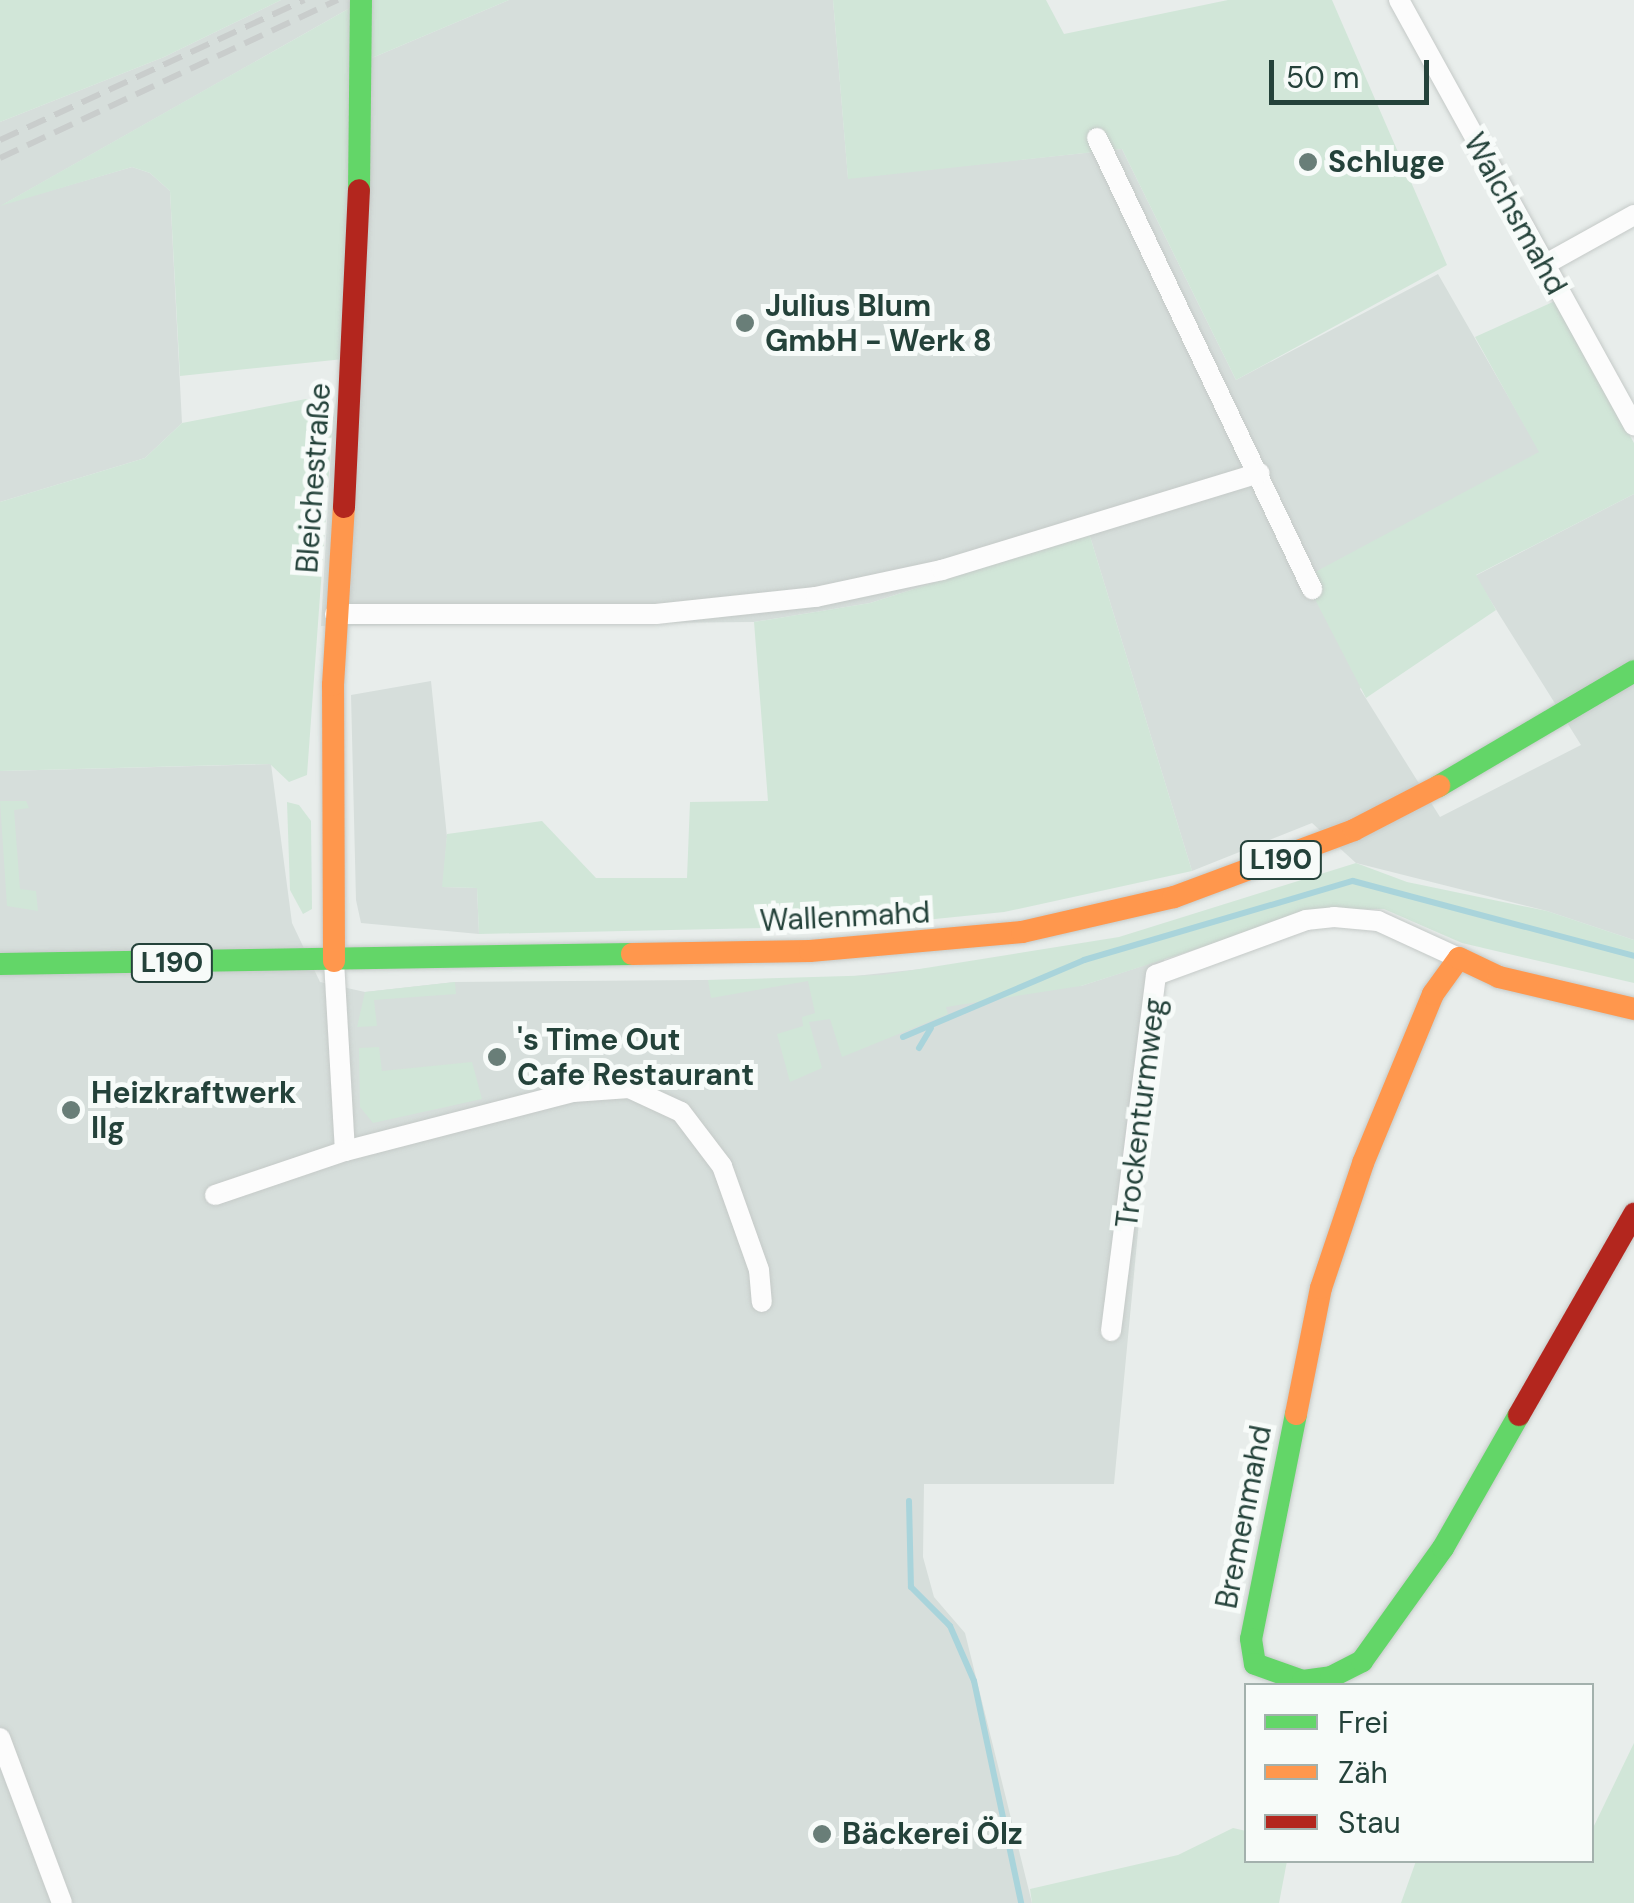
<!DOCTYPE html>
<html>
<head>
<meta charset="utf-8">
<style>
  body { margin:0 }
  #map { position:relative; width:1634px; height:1903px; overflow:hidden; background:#e8edeb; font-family:"DM Sans",sans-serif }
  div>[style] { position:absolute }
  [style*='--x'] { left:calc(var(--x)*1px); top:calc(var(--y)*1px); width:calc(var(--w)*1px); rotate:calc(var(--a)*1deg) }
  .built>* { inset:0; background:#d6dedb }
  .green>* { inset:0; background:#d1e6d8 }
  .stream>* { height:6px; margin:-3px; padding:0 3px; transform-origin:3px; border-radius:3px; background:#a9d4db }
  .roads { filter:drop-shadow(0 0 2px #c5cac8) drop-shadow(0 0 2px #c5cac8) }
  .street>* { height:20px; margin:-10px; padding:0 10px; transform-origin:10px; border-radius:10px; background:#fcfcfc }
  .fast>* { height:22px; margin:-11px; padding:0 11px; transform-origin:11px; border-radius:11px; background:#63d668 }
  .slow>* { height:22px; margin:-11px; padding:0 11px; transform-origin:11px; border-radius:11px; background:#ff974d }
  .jam>* { height:22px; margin:-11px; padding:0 11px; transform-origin:11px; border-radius:11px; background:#b3261e }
  .rail>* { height:6px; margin-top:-3px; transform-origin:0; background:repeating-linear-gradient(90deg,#c9cdcc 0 20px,transparent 0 30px) }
  .dots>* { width:28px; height:28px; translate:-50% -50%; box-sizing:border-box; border:5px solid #f7fbf9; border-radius:50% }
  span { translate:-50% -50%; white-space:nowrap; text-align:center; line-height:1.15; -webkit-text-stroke:10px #f7fbf9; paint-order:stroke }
  .shield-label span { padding:2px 8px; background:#f7fbf9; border:2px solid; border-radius:8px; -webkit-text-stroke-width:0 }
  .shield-label { font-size:28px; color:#24423a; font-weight:700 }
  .poi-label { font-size:30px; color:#24423a; font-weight:700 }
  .left { translate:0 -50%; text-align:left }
  .street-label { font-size:30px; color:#24423a }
  .legend { position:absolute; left:1244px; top:1683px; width:350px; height:180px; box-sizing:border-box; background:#f7fbf9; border:2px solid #a3b1ad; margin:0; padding:12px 18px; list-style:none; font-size:30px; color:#24423a }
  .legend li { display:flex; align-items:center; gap:20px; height:50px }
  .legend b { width:50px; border:2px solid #a3b1ad }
  .scale { position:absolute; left:1269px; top:60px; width:160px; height:45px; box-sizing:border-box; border:5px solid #24423a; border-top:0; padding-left:12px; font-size:30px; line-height:35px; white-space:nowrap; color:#24423a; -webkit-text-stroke:8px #f7fbf9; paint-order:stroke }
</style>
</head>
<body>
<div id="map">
  <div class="built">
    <i style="clip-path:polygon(281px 0,364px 0,4px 204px,132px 167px,150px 173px,170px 191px,182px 423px,145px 458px,0 502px,0 122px,164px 57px)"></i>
    <i style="clip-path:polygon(509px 0,833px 0,848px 178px,1122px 149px,1236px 380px,1438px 274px,1540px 452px,1360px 689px,1440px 817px,1581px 745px,1475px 576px,1634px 494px,1634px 940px,1547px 911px,1356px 863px,1312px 823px,1192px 871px,1089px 533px,870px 603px,754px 622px,321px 626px,333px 417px,344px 359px,360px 63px)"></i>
    <i style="clip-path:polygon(431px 681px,447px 837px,443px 887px,477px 888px,479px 934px,361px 923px,356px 900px,351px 695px)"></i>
    <i style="clip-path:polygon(271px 764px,292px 923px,320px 982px,365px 992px,455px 982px,826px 979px,931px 968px,1081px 986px,1164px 959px,1114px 1484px,924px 1484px,923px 1557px,934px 1597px,965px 1633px,1032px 1903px,0 1903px,0 771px)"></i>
  </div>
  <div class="green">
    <i style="clip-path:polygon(0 0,281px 0,164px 57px,0 122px)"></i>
    <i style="clip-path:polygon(364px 0,509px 0,360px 63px,344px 359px,180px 376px,170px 191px,150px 173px,132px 167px,0 206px)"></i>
    <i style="clip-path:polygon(833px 0,1046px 0,1064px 34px,1228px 0,1332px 0,1447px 265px,1236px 380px,1122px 149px,848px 179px)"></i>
    <i style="clip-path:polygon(1555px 301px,1634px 443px,1634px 494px,1476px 575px,1496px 610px,1366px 698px,1304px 578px,1539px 452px,1475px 337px)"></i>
    <i style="clip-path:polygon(306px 399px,326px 403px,333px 417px,307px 775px,289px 782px,270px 764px,0 771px,0 502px,145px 458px,182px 423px)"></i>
    <i style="clip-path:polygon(1089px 533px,1192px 871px,1004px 912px,866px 926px,479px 934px,477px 888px,442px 887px,447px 834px,542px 821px,596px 878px,687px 878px,690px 802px,768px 801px,754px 622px,870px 603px)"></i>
    <i style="clip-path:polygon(0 801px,26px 801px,29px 808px,14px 810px,20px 889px,36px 891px,38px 911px,7px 906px)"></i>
    <i style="clip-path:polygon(287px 802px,299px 805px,311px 821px,312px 909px,303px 914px,290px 890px)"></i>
    <i style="clip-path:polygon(1356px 863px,1407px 882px,1547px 911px,1634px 940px,1634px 983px,1462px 943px,1384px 909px,1318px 910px,1081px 986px,946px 1007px,948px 1014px,842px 1057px,830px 1019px,809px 1022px,822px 1068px,790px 1082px,777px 1034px,803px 1026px,802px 1017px,815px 1013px,808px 981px,711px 998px,708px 980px,882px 975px,1119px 937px)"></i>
    <i style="clip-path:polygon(455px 982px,456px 994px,374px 1000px,377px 1026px,357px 1027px,365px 992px)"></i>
    <i style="clip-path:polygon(379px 1047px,382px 1071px,472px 1062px,482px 1099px,373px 1123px,360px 1107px,359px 1048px)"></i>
    <i style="clip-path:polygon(1634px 1743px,1634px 1903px,1401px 1903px,1416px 1861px,1592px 1860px,1592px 1830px)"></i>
    <i style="clip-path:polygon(1233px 1828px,1246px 1831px,1246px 1860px,1287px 1861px,1279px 1903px,1032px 1903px,1030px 1889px,1178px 1855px)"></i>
  </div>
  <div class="stream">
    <i style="--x:903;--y:1037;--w:197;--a:-23"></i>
    <i style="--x:1084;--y:960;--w:280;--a:-16.4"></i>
    <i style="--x:1353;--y:881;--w:291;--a:14.9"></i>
    <i style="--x:919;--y:1048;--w:23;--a:-59"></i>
    <i style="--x:909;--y:1501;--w:86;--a:88.7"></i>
    <i style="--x:911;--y:1587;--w:55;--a:45"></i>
    <i style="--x:950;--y:1626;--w:60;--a:66.4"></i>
    <i style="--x:974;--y:1681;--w:227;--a:78"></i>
  </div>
  <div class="roads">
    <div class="street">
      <i style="--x:1399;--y:0;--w:486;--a:61.1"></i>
      <i style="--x:1097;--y:138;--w:500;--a:64.5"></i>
      <i style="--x:1544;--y:265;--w:103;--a:-29.1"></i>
      <i style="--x:335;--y:614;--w:321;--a:0"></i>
      <i style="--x:656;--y:614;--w:161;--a:-6.1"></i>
      <i style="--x:816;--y:597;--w:129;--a:-12.1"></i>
      <i style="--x:942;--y:570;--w:332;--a:-17"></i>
      <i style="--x:334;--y:961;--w:190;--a:86.7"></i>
      <i style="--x:215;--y:1195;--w:137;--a:-18.7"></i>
      <i style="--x:345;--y:1151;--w:236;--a:-14.5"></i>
      <i style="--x:573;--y:1092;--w:56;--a:-4.1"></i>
      <i style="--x:629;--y:1088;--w:57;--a:24.8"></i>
      <i style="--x:681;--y:1112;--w:68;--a:52.8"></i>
      <i style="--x:722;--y:1166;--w:110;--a:70.4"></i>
      <i style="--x:759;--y:1270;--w:32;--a:85"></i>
      <i style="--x:1111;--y:1331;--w:359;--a:-82.8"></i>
      <i style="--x:1156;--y:975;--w:160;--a:-20.1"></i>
      <i style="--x:1306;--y:920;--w:28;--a:-6"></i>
      <i style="--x:1334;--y:917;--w:44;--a:5.2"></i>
      <i style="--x:1378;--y:921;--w:89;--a:24.6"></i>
      <i style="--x:0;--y:1738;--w:176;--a:69.4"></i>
    </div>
    <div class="fast">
      <i style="--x:359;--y:190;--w:190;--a:-89.4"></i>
      <i style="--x:1439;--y:786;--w:226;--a:-30.5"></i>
      <i style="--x:0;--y:964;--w:632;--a:-0.91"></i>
      <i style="--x:1296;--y:1414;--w:229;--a:101.3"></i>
      <i style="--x:1251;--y:1639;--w:25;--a:81"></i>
      <i style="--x:1255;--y:1664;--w:51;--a:19.5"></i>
      <i style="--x:1303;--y:1681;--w:28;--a:-8"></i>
      <i style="--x:1331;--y:1677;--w:35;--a:-27"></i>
      <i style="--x:1362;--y:1661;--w:139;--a:-54.4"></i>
      <i style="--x:1443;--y:1548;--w:153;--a:-60.3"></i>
    </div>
    <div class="slow">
      <i style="--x:632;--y:954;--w:178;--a:-1"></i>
      <i style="--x:810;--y:951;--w:213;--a:-5.1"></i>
      <i style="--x:1022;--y:932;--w:156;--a:-13"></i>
      <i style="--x:1174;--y:897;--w:192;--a:-20.4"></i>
      <i style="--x:1354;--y:830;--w:96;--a:-27.4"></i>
      <i style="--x:334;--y:961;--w:276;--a:-90.2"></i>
      <i style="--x:333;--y:685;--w:178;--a:-86.5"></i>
      <i style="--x:1296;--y:1414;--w:128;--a:-78.8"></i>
      <i style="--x:1321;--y:1288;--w:132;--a:-71.4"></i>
      <i style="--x:1363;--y:1163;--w:183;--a:-67.5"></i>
      <i style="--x:1433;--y:994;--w:44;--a:-54.2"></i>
      <i style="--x:1459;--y:958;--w:44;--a:25.4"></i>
      <i style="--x:1499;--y:977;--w:139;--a:13.3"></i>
    </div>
    <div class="jam">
      <i style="--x:344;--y:507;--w:317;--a:-87.3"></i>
      <i style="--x:1519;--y:1415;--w:232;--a:-60.2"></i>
    </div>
  </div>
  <div class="rail">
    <i style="--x:0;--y:140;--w:335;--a:-24.7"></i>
    <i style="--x:0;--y:158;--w:373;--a:-25.1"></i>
  </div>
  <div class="dots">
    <i style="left:1308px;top:162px;background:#697e78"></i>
    <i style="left:745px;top:323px;background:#697e78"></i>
    <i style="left:497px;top:1057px;background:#697e78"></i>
    <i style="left:71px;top:1110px;background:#697e78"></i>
    <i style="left:822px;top:1834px;background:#697e78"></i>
  </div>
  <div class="shield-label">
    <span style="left:1281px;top:860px">L190</span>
    <span style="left:172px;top:963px">L190</span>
  </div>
  <div class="poi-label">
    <span class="left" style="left:1328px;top:162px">Schluge</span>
    <span class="left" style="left:765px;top:323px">Julius Blum<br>GmbH - Werk 8</span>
    <span class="left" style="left:517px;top:1057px">'s Time Out<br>Cafe Restaurant</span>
    <span class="left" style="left:91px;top:1110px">Heizkraftwerk<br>Ilg</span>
    <span class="left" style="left:842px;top:1834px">Bäckerei Ölz</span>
  </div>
  <div class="street-label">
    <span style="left:1515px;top:214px;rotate:61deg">Walchsmahd</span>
    <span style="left:314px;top:478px;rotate:-86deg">Bleichestraße</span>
    <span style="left:845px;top:917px;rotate:-3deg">Wallenmahd</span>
    <span style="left:1141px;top:1113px;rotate:-83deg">Trockenturmweg</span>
    <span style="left:1244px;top:1517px;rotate:-79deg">Bremenmahd</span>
  </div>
  <ul class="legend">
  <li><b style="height:12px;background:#63d668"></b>Frei</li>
  <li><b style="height:12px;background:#ff974d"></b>Zäh</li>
  <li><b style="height:12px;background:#b3261e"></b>Stau</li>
  </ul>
  <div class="scale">50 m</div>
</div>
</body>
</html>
